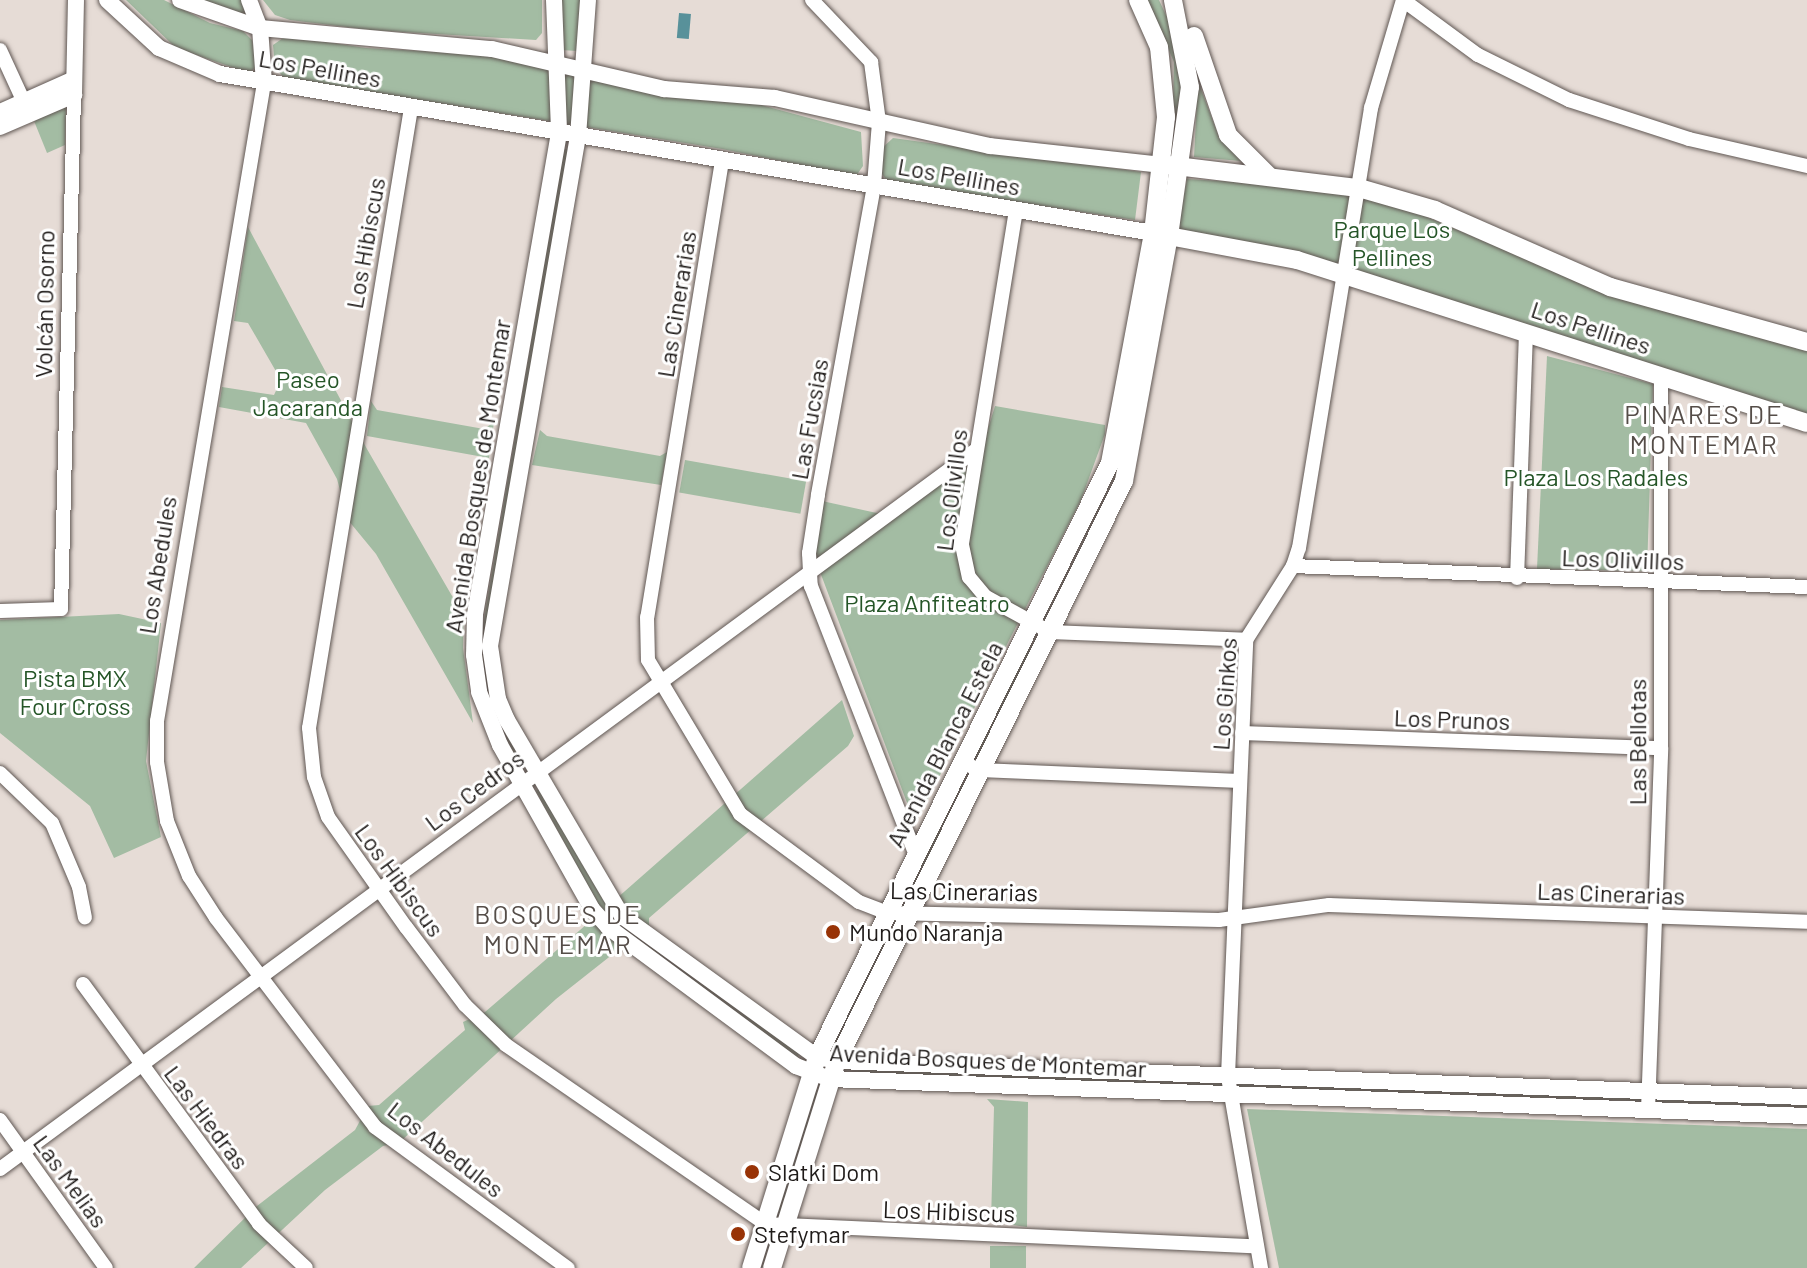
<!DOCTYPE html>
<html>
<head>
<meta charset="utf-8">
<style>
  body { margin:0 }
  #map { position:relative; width:1807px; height:1268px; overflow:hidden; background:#e6dcd6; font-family:Barlow,sans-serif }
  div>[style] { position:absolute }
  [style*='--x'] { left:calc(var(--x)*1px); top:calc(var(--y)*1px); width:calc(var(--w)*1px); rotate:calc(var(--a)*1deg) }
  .green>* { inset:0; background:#a3bca3; transform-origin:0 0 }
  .water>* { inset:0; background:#58919a; transform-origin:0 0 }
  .roads { filter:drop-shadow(0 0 2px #605753) drop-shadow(0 0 2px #605753) }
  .minor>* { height:14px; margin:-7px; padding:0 7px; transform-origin:7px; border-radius:7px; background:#fff }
  .tertiary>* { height:16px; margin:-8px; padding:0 8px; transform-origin:8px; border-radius:8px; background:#fff }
  .secondary>* { height:18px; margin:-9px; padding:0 9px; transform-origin:9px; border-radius:9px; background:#fff }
  .dots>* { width:22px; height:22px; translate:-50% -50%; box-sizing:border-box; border:4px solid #fff; border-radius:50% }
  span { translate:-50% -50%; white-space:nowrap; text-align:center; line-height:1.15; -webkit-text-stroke:6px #fff; paint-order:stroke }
  .street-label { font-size:24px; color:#1f1b19 }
  .park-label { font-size:24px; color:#255527 }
  .poi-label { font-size:24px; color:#1f1b19 }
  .left { translate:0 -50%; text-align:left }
  .neighbourhood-label { font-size:26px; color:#554d48; letter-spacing:2px }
</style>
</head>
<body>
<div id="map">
  <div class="green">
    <i style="clip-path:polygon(126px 0,164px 0,210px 23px,243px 31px,252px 40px,257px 66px,249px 73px,176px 48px)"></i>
    <i style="clip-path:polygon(200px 0,245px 0,253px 22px)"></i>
    <i style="clip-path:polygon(263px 0,542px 0,542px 33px,536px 40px,371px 30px,290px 20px,275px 15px)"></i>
    <i style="clip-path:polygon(562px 0,582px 0,577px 51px,561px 50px)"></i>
    <i style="clip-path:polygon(1147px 0,1159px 0,1176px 37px,1185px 85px,1172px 151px,1174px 62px)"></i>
    <i style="clip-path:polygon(286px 36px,366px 48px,495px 55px,750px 102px,861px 132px,863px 166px,856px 176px,722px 149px,284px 78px,275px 67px,273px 45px)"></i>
    <i style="clip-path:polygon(1198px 81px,1219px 137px,1241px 161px,1194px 157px)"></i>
    <i style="clip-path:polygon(66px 106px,65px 145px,47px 153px,34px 121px)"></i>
    <i style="clip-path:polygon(893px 138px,1141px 172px,1135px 220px,888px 182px,879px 170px,881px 149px)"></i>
    <i style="clip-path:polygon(564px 149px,570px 149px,486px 640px,523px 761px,520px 765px,488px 700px,480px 644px)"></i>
    <i style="clip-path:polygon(1187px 179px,1321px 187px,1408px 209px,1606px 293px,1807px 351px,1807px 414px,1177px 232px)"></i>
    <i style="clip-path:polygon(248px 227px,367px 449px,459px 608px,464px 607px,463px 648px,473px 723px,376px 554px,348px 520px,337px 479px,306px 423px,219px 407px,222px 387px,274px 395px,281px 380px,248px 323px,234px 321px)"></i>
    <i style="clip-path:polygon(1547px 356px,1653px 384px,1647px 571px,1537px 569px)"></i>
    <i style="clip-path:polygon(371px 401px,377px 410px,484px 429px,494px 422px,489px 458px,367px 436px)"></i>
    <i style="clip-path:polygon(995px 406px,1105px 425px,1105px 434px,1081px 500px,915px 824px,811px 548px,822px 501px,895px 517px,980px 455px)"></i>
    <i style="clip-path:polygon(540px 430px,547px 436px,660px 456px,667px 452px,661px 485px,532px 465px)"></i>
    <i style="left:685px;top:460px;width:123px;height:33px;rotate:10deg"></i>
    <i style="clip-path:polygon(119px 614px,161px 623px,146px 761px,161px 837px,114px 858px,90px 806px,0 733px,0 620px)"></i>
    <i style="left:1024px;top:646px;width:12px;height:126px;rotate:24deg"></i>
    <i style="clip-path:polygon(842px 700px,854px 736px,848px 746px,649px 918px,649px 927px,637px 936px,799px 1053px,797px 1059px,632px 939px,556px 999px,400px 1142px,383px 1146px,325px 1190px,241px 1268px,194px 1268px,257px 1206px,355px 1130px,368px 1106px,379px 1105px,465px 1030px,463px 1022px,485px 1012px,602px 911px,536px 791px,540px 788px,608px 906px)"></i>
    <i style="clip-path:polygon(956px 781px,966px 784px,905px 908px,897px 906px)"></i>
    <i style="clip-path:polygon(894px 927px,834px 1053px,827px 1048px,886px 929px)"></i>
    <i style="left:858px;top:1068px;width:950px;height:6px;rotate:2deg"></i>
    <i style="clip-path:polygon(810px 1091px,818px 1093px,779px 1222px,775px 1221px)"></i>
    <i style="clip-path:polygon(987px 1099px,1028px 1102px,1027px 1227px,991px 1222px,994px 1107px)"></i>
    <i style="clip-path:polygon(1247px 1109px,1807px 1129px,1807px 1268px,1279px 1268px)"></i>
    <i style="left:990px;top:1246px;width:36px;height:22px"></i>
  </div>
  <div class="water">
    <i style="left:679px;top:13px;width:12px;height:25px;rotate:5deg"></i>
  </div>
  <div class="roads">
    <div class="minor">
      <i style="--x:812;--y:0;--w:86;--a:46.4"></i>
      <i style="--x:871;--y:62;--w:61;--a:82.4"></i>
      <i style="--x:879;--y:122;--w:64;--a:94.5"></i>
      <i style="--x:874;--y:186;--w:314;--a:100.3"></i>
      <i style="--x:818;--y:495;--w:59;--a:98.8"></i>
      <i style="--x:809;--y:553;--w:33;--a:87"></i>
      <i style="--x:811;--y:586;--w:287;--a:68.7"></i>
      <i style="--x:1403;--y:0;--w:93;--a:36.3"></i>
      <i style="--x:1478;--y:55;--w:102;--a:26.3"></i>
      <i style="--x:1569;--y:100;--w:126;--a:18"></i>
      <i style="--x:1689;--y:139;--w:121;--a:12.9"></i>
      <i style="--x:0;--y:50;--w:67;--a:65.3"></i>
      <i style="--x:264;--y:83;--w:647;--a:99.52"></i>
      <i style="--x:157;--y:721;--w:41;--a:90"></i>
      <i style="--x:157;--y:762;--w:60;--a:80.4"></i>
      <i style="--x:167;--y:821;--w:59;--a:68.2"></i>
      <i style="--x:189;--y:876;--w:50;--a:57.3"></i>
      <i style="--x:216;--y:918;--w:263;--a:52.7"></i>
      <i style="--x:375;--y:1127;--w:239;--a:36.2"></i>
      <i style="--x:411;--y:108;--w:628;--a:99.34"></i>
      <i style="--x:309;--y:728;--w:49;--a:84.2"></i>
      <i style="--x:314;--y:777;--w:42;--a:70.7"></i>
      <i style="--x:328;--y:817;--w:135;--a:54.7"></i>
      <i style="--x:406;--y:927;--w:98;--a:52.9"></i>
      <i style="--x:465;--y:1005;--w:57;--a:44.3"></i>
      <i style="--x:506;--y:1045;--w:315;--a:34.6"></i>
      <i style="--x:765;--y:1224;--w:492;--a:2.6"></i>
      <i style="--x:722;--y:161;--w:462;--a:99.3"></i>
      <i style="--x:647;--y:617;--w:43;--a:88.7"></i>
      <i style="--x:648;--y:660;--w:179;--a:59.1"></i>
      <i style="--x:740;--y:814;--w:148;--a:36.5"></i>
      <i style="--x:859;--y:902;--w:31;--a:21"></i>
      <i style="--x:888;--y:913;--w:331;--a:1.2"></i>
      <i style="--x:1219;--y:920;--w:111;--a:-7.8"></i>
      <i style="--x:1329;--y:905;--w:478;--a:2"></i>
      <i style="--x:1016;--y:210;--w:339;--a:99.2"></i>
      <i style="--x:962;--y:545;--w:33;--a:78"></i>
      <i style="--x:969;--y:577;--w:26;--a:50"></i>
      <i style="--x:986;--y:597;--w:73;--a:28.7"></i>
      <i style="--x:1050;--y:632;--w:196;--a:2.3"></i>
      <i style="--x:1293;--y:566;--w:514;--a:2.34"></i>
      <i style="--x:1517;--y:578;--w:246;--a:-87.9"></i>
      <i style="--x:0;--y:611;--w:61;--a:-1.9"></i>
      <i style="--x:61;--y:609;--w:514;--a:-88.55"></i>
      <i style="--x:1242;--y:733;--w:419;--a:2.1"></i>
      <i style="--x:961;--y:762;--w:21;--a:23"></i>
      <i style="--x:980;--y:770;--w:260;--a:2.4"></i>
      <i style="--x:0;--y:773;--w:72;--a:43.9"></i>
      <i style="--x:52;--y:823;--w:69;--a:67.1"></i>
      <i style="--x:79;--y:887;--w:31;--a:79"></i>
      <i style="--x:83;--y:984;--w:298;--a:53.7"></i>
      <i style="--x:259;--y:1224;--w:64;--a:43.1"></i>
      <i style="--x:1648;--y:1110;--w:362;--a:-87.9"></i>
      <i style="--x:1661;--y:748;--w:373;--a:-90"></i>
      <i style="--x:0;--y:1120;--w:182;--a:54.4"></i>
      <i style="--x:0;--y:1169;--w:1212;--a:-36.38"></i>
      <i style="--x:1261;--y:1268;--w:195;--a:-99.8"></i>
      <i style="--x:1228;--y:1076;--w:436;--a:-87.6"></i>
      <i style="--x:1246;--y:640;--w:88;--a:-57.6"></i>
      <i style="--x:1293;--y:566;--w:19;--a:-72"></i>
      <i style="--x:1299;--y:548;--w:446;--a:-80.7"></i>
      <i style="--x:1371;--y:108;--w:113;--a:-73.5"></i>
    </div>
    <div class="tertiary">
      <i style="--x:107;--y:0;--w:71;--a:42.7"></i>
      <i style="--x:159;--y:48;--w:66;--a:23.1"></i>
      <i style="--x:220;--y:74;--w:946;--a:9.67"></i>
      <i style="--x:180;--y:0;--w:85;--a:19.3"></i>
      <i style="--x:260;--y:28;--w:233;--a:5.2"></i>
      <i style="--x:492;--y:49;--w:177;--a:13.1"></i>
      <i style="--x:664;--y:89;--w:111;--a:4.6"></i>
      <i style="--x:775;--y:98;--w:220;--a:12.6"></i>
      <i style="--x:990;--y:146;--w:172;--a:6.3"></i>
      <i style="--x:249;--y:0;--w:30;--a:69"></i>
      <i style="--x:260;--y:28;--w:55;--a:85.8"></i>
      <i style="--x:554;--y:0;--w:133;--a:87.8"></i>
      <i style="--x:559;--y:133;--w:489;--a:99.9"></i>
      <i style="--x:475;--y:615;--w:40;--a:91.4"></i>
      <i style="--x:474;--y:655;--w:37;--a:82"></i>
      <i style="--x:479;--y:692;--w:57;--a:68.4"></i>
      <i style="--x:500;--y:745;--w:188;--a:60.7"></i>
      <i style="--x:592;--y:909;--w:24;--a:48"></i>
      <i style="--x:608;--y:927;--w:234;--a:36.5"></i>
      <i style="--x:796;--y:1066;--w:36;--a:21"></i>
      <i style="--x:830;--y:1079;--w:978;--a:2.17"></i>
      <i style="--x:588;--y:0;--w:136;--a:94.2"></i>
      <i style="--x:578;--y:136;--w:518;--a:99.79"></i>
      <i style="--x:490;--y:646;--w:54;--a:81.4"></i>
      <i style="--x:498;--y:699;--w:23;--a:67"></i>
      <i style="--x:507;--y:720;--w:227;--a:59.6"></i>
      <i style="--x:622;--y:916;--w:241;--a:35.9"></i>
      <i style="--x:817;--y:1057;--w:20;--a:11"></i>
      <i style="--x:837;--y:1061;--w:971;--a:2.13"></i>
      <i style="--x:0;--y:112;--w:81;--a:-24"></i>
      <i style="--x:0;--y:127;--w:81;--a:-23.4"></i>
      <i style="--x:74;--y:95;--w:95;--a:-88.8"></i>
    </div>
    <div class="secondary">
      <i style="--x:1194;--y:36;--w:105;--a:71"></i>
      <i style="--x:1228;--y:135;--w:57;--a:45"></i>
      <i style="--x:1168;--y:165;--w:192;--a:6.9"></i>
      <i style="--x:1359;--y:188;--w:79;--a:16.1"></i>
      <i style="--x:1435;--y:210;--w:191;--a:23.7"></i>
      <i style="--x:1610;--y:287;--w:205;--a:15.6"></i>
      <i style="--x:1158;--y:234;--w:141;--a:10.6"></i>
      <i style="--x:1297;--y:260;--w:535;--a:17.72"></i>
      <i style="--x:751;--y:1268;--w:221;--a:-72.6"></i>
      <i style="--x:817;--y:1057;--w:662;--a:-63.74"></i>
      <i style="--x:1110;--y:463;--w:234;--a:-79.4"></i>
      <i style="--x:1153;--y:233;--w:117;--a:-83.6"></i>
      <i style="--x:1166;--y:117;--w:70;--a:-95.7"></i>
      <i style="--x:1159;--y:47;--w:51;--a:-114.1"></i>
      <i style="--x:772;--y:1268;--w:217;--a:-72.6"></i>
      <i style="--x:837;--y:1061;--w:647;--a:-63.67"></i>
      <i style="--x:1124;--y:481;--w:249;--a:-79.6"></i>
      <i style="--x:1169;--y:236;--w:150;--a:-82"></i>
      <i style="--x:1190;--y:87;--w:89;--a:-101.1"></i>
    </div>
  </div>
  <div class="dots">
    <i style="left:833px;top:932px;background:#983306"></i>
    <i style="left:752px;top:1172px;background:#983306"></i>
    <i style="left:738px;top:1234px;background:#983306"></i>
  </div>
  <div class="street-label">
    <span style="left:320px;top:68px;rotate:10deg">Los Pellines</span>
    <span style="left:959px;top:176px;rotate:10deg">Los Pellines</span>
    <span style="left:365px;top:243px;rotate:-80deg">Los Hibiscus</span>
    <span style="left:44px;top:304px;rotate:-89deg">Volcán Osorno</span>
    <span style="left:676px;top:304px;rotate:-81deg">Las Cinerarias</span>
    <span style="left:1591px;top:327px;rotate:18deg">Los Pellines</span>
    <span style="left:809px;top:419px;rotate:-80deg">Las Fucsias</span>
    <span style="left:477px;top:476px;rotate:-81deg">Avenida Bosques de Montemar</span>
    <span style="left:951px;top:490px;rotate:-83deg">Los Olivillos</span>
    <span style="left:1623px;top:559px;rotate:2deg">Los Olivillos</span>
    <span style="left:157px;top:565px;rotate:-81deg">Los Abedules</span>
    <span style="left:1224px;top:694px;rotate:-86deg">Los Ginkos</span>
    <span style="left:1452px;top:719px;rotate:2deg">Los Prunos</span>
    <span style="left:1637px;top:742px;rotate:-90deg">Las Bellotas</span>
    <span style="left:944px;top:744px;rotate:-63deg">Avenida Blanca Estela</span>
    <span style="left:474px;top:790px;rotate:-37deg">Los Cedros</span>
    <span style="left:400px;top:880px;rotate:54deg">Los Hibiscus</span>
    <span style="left:964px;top:891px;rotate:1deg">Las Cinerarias</span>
    <span style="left:1611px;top:893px;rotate:2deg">Las Cinerarias</span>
    <span style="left:988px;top:1060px;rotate:3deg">Avenida Bosques de Montemar</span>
    <span style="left:207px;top:1117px;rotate:53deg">Las Hiedras</span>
    <span style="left:446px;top:1149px;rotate:38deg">Los Abedules</span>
    <span style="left:71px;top:1181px;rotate:54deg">Las Melias</span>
    <span style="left:949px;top:1211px;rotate:2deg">Los Hibiscus</span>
  </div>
  <div class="park-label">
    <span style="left:1392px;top:243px">Parque Los<br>Pellines</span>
    <span style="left:308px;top:393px">Paseo<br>Jacaranda</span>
    <span style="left:1596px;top:477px">Plaza Los Radales</span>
    <span style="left:927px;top:603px">Plaza Anfiteatro</span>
    <span style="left:75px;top:692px">Pista BMX<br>Four Cross</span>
  </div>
  <div class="poi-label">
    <span class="left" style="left:849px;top:932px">Mundo Naranja</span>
    <span class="left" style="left:768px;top:1172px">Slatki Dom</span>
    <span class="left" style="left:754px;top:1234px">Stefymar</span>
  </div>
  <div class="neighbourhood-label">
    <span style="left:1704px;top:429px">PINARES DE<br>MONTEMAR</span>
    <span style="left:558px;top:929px">BOSQUES DE<br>MONTEMAR</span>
  </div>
</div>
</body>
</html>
